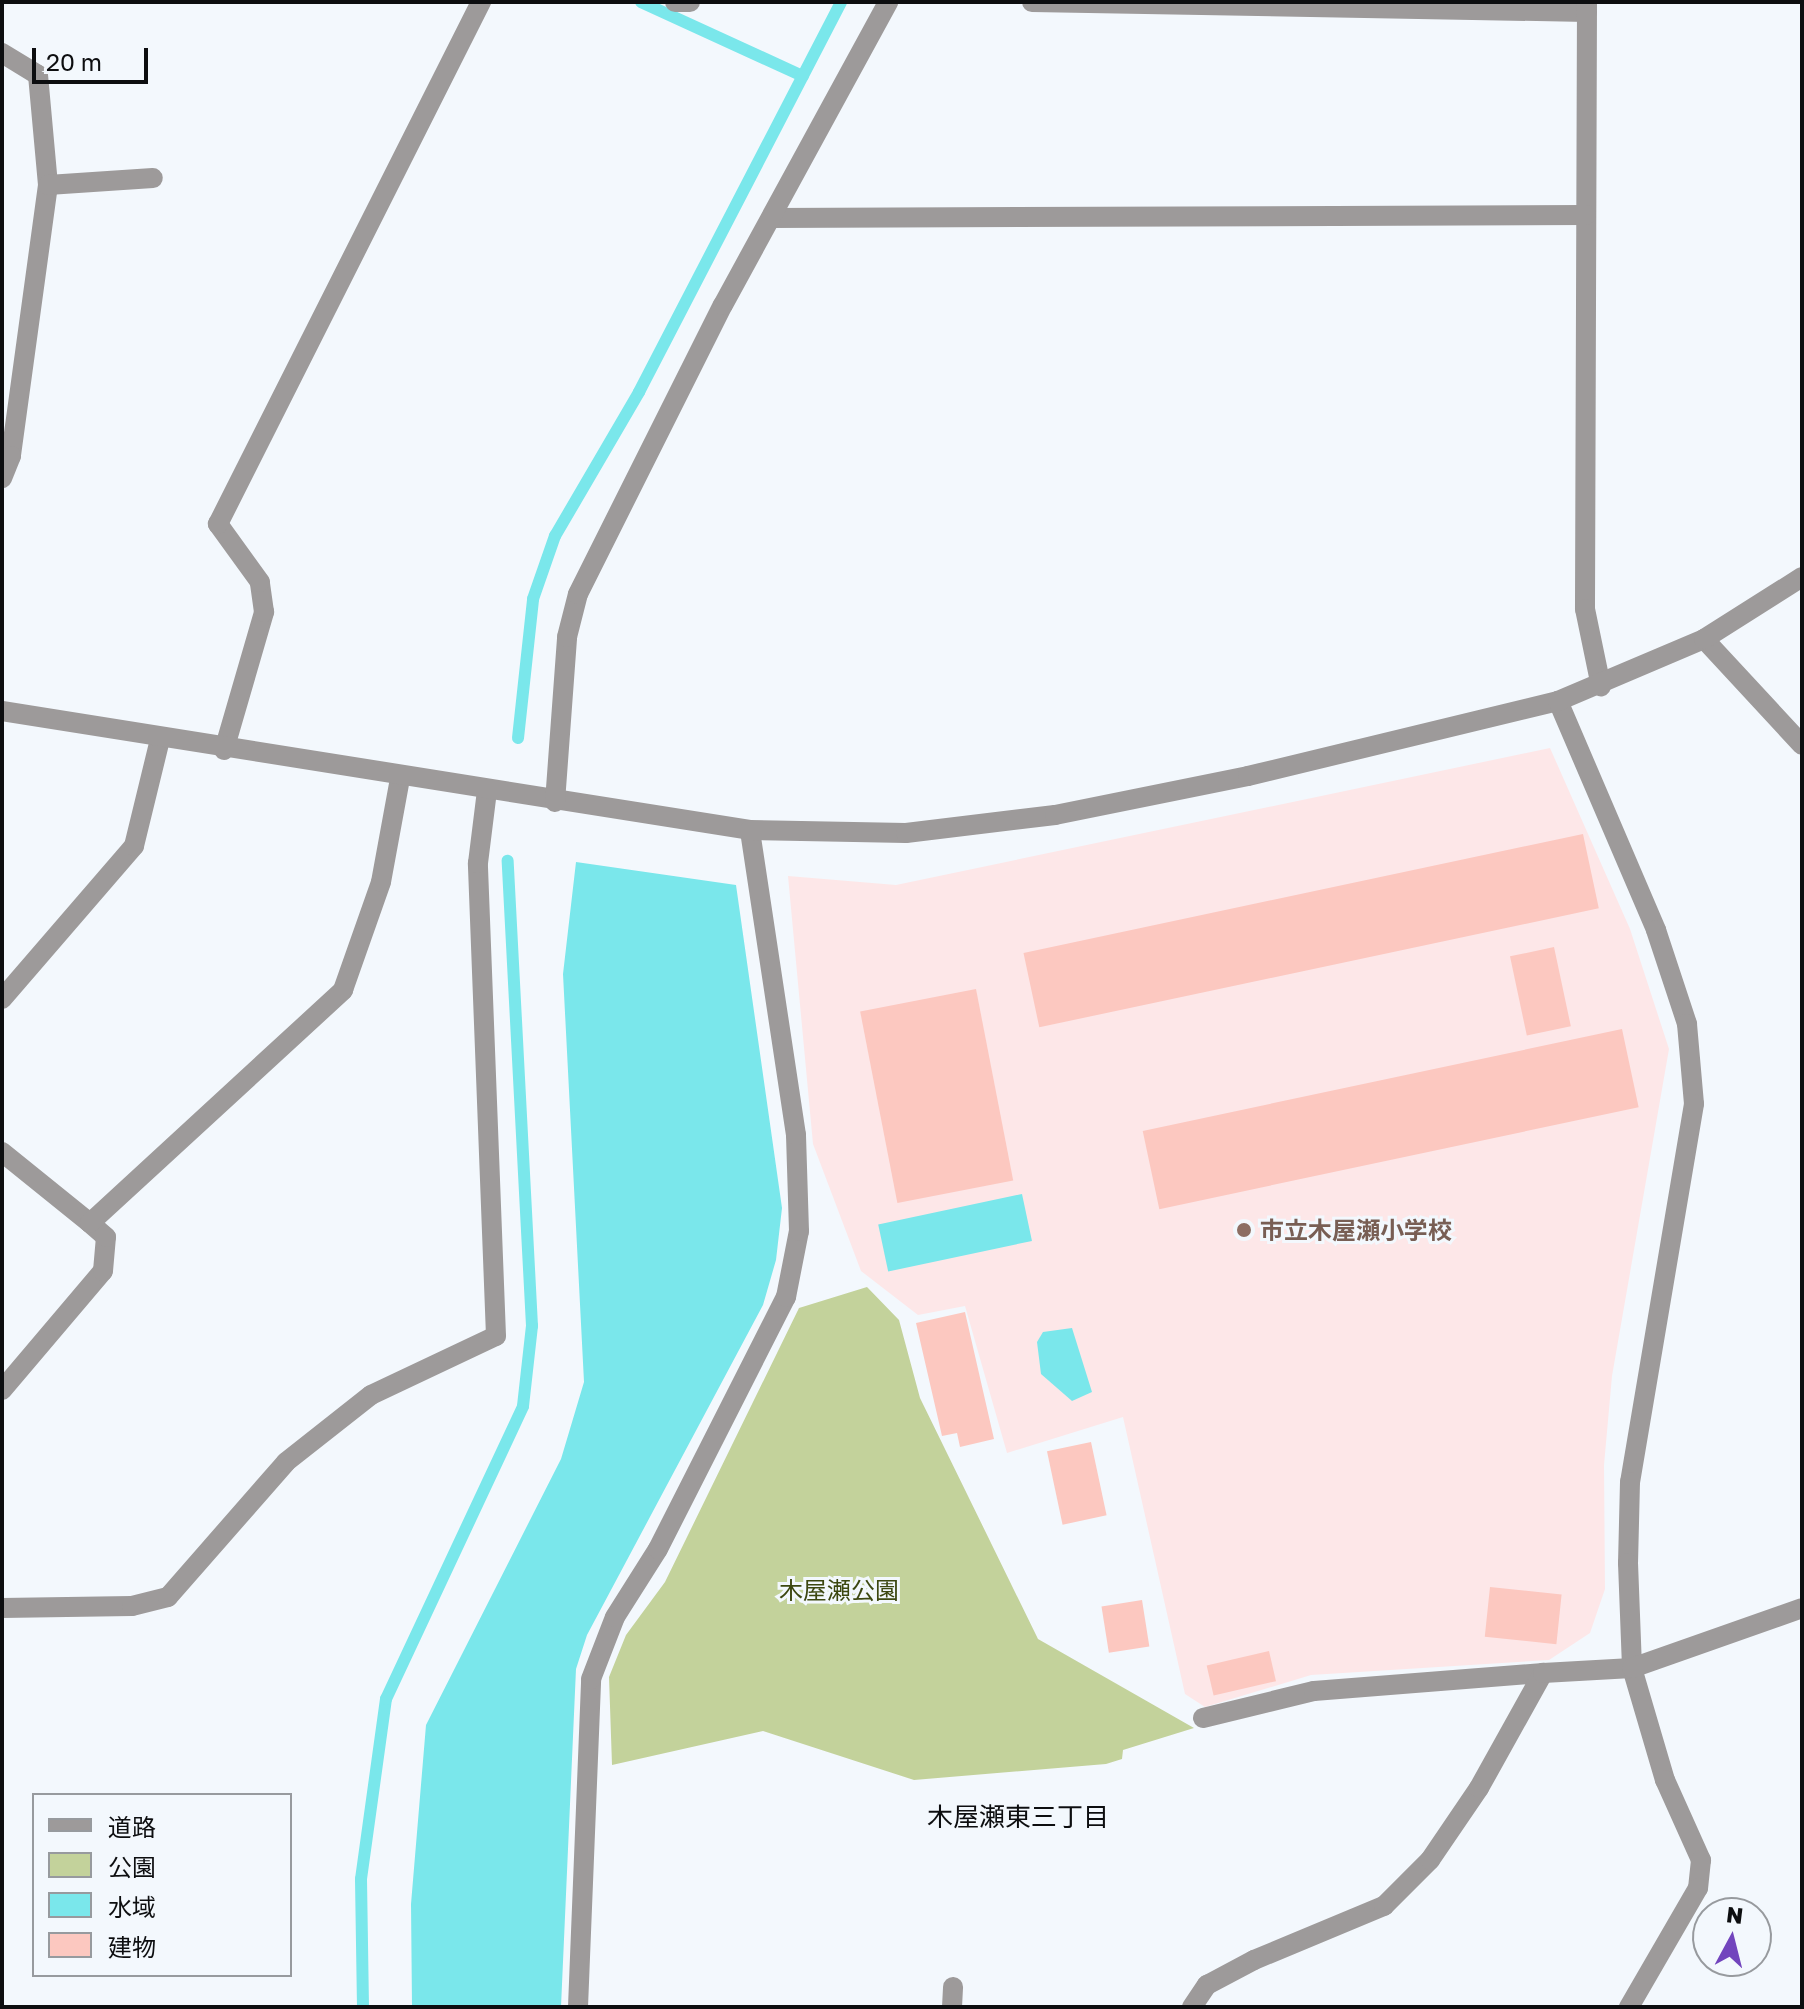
<!DOCTYPE html>
<html>
<head>
<meta charset="utf-8">
<style>
  body { margin:0 }
  #map { position:relative; width:1804px; height:2009px; overflow:hidden; background:#f3f8fd; font-family:"Golos Text","Noto Sans JP",sans-serif }
  div>[style] { position:absolute }
  [style*='--x'] { left:calc(var(--x)*1px); top:calc(var(--y)*1px); width:calc(var(--w)*1px); rotate:calc(var(--a)*1deg) }
  .education>* { inset:0; background:#fde7e8 }
  .green>* { inset:0; background:#c3d29b }
  .water>* { inset:0; background:#7ae7eb; transform-origin:0 0 }
  .stream>* { height:12px; margin:-6px; padding:0 6px; transform-origin:6px; border-radius:6px; background:#7ae7eb }
  .building>* { inset:0; background:#fcc8c0; transform-origin:0 0 }
  .service>* { height:20px; margin:-10px; padding:0 10px; transform-origin:10px; border-radius:10px; background:#9d9a9a }
  .minor>* { height:20px; margin:-10px; padding:0 10px; transform-origin:10px; border-radius:10px; background:#9d9a9a }
  .tertiary>* { height:20px; margin:-10px; padding:0 10px; transform-origin:10px; border-radius:10px; background:#9d9a9a }
  .dots>* { width:22px; height:22px; translate:-50% -50%; box-sizing:border-box; border:4px solid #f3f8fd; border-radius:50% }
  span { translate:-50% -50%; white-space:nowrap; text-align:center; line-height:1.15; -webkit-text-stroke:6px #f3f8fd; paint-order:stroke }
  .education-label { font-size:24px; color:#785e54; font-weight:700 }
  .left { translate:0 -50%; text-align:left }
  .park-label { font-size:24px; color:#3c4710 }
  .neighbourhood-label { font-size:26px; color:#0d0e10 }
  .frame { position:absolute; inset:0; border:4px solid #0d0e10; pointer-events:none }
  .legend { position:absolute; left:32px; top:1793px; width:260px; height:184px; box-sizing:border-box; background:#f3f8fd; border:2px solid #979a9e; margin:0; padding:10px 14px; list-style:none; font-size:24px; color:#0d0e10 }
  .legend li { display:flex; align-items:center; gap:16px; height:40px }
  .legend b { width:40px; border:2px solid #979a9e }
  .north { position:absolute; left:1692px; top:1897px; width:80px; height:80px; box-sizing:border-box; background:#f3f8fd; border:2px solid #979a9e; border-radius:50%; rotate:7deg; font-size:22px; font-weight:700; line-height:32px; text-align:center; color:#0d0e10 }
  .north::after { content:''; display:block; margin:auto; width:28px; height:36px; background:#7245bd; clip-path:polygon(50% 0,100% 100%,50% 72%,0 100%) }
  .scale { position:absolute; left:32px; top:48px; width:116px; height:36px; box-sizing:border-box; border:4px solid #0d0e10; border-top:0; padding-left:10px; font-size:24px; line-height:28px; white-space:nowrap; color:#0d0e10; -webkit-text-stroke:6px #f3f8fd; paint-order:stroke }
</style>
</head>
<body>
<div id="map">
  <div class="education">
    <i style="clip-path:polygon(1550px 748px,1630px 929px,1669px 1049px,1612px 1376px,1604px 1465px,1605px 1589px,1590px 1633px,1549px 1660px,1311px 1675px,1205px 1707px,1185px 1694px,1123px 1417px,1007px 1453px,965px 1306px,918px 1315px,861px 1271px,813px 1144px,788px 876px,896px 885px)"></i>
  </div>
  <div class="green">
    <i style="clip-path:polygon(867px 1287px,899px 1320px,920px 1398px,1038px 1639px,1194px 1728px,1123px 1750px,1122px 1759px,1106px 1764px,914px 1780px,763px 1731px,612px 1765px,609px 1677px,626px 1635px,665px 1582px,799px 1308px)"></i>
  </div>
  <div class="water">
    <i style="clip-path:polygon(576px 862px,736px 885px,782px 1208px,776px 1260px,763px 1305px,587px 1635px,576px 1669px,561px 2007px,412px 2007px,411px 1904px,426px 1725px,561px 1459px,584px 1382px,563px 974px)"></i>
    <i style="left:1022px;top:1194px;width:48px;height:147px;rotate:78deg"></i>
    <i style="clip-path:polygon(1072px 1328px,1092px 1392px,1072px 1401px,1041px 1374px,1037px 1342px,1043px 1332px)"></i>
  </div>
  <div class="stream">
    <i style="--x:641;--y:2;--w:178;--a:24.6"></i>
    <i style="--x:518;--y:738;--w:140;--a:-83.8"></i>
    <i style="--x:533;--y:599;--w:67;--a:-70.8"></i>
    <i style="--x:555;--y:536;--w:167;--a:-59.7"></i>
    <i style="--x:639;--y:392;--w:439;--a:-62.6"></i>
    <i style="--x:363;--y:2007;--w:128;--a:-90.9"></i>
    <i style="--x:361;--y:1879;--w:182;--a:-82.1"></i>
    <i style="--x:386;--y:1699;--w:323;--a:-64.9"></i>
    <i style="--x:523;--y:1406;--w:81;--a:-83.6"></i>
    <i style="--x:532;--y:1326;--w:466;--a:-93"></i>
  </div>
  <div class="building">
    <i style="left:1583px;top:834px;width:76px;height:572px;rotate:78deg"></i>
    <i style="left:1554px;top:947px;width:81px;height:45px;rotate:78deg"></i>
    <i style="left:976px;top:989px;width:195px;height:118px;rotate:79deg"></i>
    <i style="left:1622px;top:1029px;width:80px;height:490px;rotate:78deg"></i>
    <i style="clip-path:polygon(965px 1312px,994px 1439px,960px 1447px,957px 1433px,942px 1436px,916px 1323px)"></i>
    <i style="left:1091px;top:1442px;width:75px;height:45px;rotate:78deg"></i>
    <i style="left:1490px;top:1587px;width:72px;height:50px;rotate:6deg"></i>
    <i style="left:1142px;top:1600px;width:47px;height:41px;rotate:81deg"></i>
    <i style="left:1269px;top:1651px;width:31px;height:64px;rotate:77deg"></i>
  </div>
  <div class="service">
    <i style="--x:2;--y:53;--w:42;--a:31.4"></i>
    <i style="--x:38;--y:75;--w:110;--a:84.8"></i>
    <i style="--x:48;--y:185;--w:274;--a:97.8"></i>
    <i style="--x:11;--y:456;--w:24;--a:112"></i>
    <i style="--x:48;--y:185;--w:105;--a:-3.8"></i>
  </div>
  <div class="minor">
    <i style="--x:675;--y:2;--w:15;--a:0"></i>
    <i style="--x:1032;--y:2;--w:555;--a:1.03"></i>
    <i style="--x:1587;--y:2;--w:607;--a:90.19"></i>
    <i style="--x:1585;--y:609;--w:79;--a:78.3"></i>
    <i style="--x:771;--y:218;--w:815;--a:-0.21"></i>
    <i style="--x:1558;--y:701;--w:249;--a:66.8"></i>
    <i style="--x:1656;--y:930;--w:99;--a:71.7"></i>
    <i style="--x:1687;--y:1024;--w:80;--a:85"></i>
    <i style="--x:1694;--y:1104;--w:383;--a:99.6"></i>
    <i style="--x:1630;--y:1482;--w:81;--a:91.4"></i>
    <i style="--x:1628;--y:1563;--w:105;--a:87.8"></i>
    <i style="--x:1632;--y:1668;--w:117;--a:73.6"></i>
    <i style="--x:1665;--y:1780;--w:88;--a:65.8"></i>
    <i style="--x:1701;--y:1860;--w:28;--a:96"></i>
    <i style="--x:1698;--y:1888;--w:138;--a:120.1"></i>
    <i style="--x:224;--y:750;--w:144;--a:-73.8"></i>
    <i style="--x:264;--y:612;--w:30;--a:-98"></i>
    <i style="--x:260;--y:582;--w:72;--a:-125.9"></i>
    <i style="--x:218;--y:524;--w:585;--a:-63.26"></i>
    <i style="--x:2;--y:999;--w:202;--a:-49.2"></i>
    <i style="--x:134;--y:846;--w:110;--a:-76.3"></i>
    <i style="--x:2;--y:1152;--w:113;--a:38.9"></i>
    <i style="--x:2;--y:1390;--w:156;--a:-49.7"></i>
    <i style="--x:103;--y:1271;--w:34;--a:-85"></i>
    <i style="--x:106;--y:1237;--w:21;--a:-139"></i>
    <i style="--x:90;--y:1223;--w:344;--a:-42.6"></i>
    <i style="--x:343;--y:990;--w:114;--a:-70.6"></i>
    <i style="--x:381;--y:882;--w:106;--a:-79.6"></i>
    <i style="--x:2;--y:1608;--w:130;--a:-0.9"></i>
    <i style="--x:132;--y:1606;--w:37;--a:-14"></i>
    <i style="--x:168;--y:1597;--w:179;--a:-48.8"></i>
    <i style="--x:286;--y:1462;--w:108;--a:-38.2"></i>
    <i style="--x:371;--y:1395;--w:138;--a:-25.3"></i>
    <i style="--x:496;--y:1336;--w:473;--a:-92.2"></i>
    <i style="--x:478;--y:863;--w:73;--a:-82.9"></i>
    <i style="--x:1203;--y:1718;--w:114;--a:-13.7"></i>
    <i style="--x:1314;--y:1691;--w:230;--a:-4.5"></i>
    <i style="--x:578;--y:2007;--w:328;--a:-87.7"></i>
    <i style="--x:591;--y:1679;--w:66;--a:-68.8"></i>
    <i style="--x:615;--y:1617;--w:80;--a:-57.7"></i>
    <i style="--x:658;--y:1549;--w:283;--a:-63.1"></i>
    <i style="--x:786;--y:1297;--w:67;--a:-78.9"></i>
    <i style="--x:799;--y:1231;--w:96;--a:-91.8"></i>
    <i style="--x:796;--y:1135;--w:308;--a:-98.6"></i>
    <i style="--x:952;--y:2007;--w:20;--a:-87"></i>
    <i style="--x:1192;--y:2007;--w:27;--a:-56"></i>
    <i style="--x:1207;--y:1985;--w:53;--a:-28"></i>
    <i style="--x:1254;--y:1960;--w:141;--a:-22.6"></i>
    <i style="--x:1384;--y:1906;--w:65;--a:-45"></i>
    <i style="--x:1430;--y:1860;--w:87;--a:-55.8"></i>
    <i style="--x:1479;--y:1788;--w:132;--a:-60.9"></i>
    <i style="--x:1543;--y:1673;--w:89;--a:-3.2"></i>
    <i style="--x:1632;--y:1668;--w:180;--a:-19.4"></i>
  </div>
  <div class="tertiary">
    <i style="--x:1704;--y:639;--w:144;--a:47.2"></i>
    <i style="--x:2;--y:711;--w:757;--a:9.04"></i>
    <i style="--x:750;--y:830;--w:156;--a:1.1"></i>
    <i style="--x:906;--y:833;--w:150;--a:-6.9"></i>
    <i style="--x:1055;--y:815;--w:197;--a:-11.4"></i>
    <i style="--x:1248;--y:776;--w:319;--a:-13.6"></i>
    <i style="--x:1558;--y:701;--w:159;--a:-23"></i>
    <i style="--x:1704;--y:639;--w:116;--a:-32.3"></i>
    <i style="--x:555;--y:802;--w:165;--a:-85.8"></i>
    <i style="--x:567;--y:637;--w:44;--a:-75.7"></i>
    <i style="--x:578;--y:594;--w:323;--a:-63.4"></i>
    <i style="--x:723;--y:305;--w:345;--a:-61.4"></i>
  </div>
  <div class="dots">
    <i style="left:1244px;top:1230px;background:#8d6e63"></i>
  </div>
  <div class="education-label">
    <span class="left" style="left:1260px;top:1230px">市立木屋瀬小学校</span>
  </div>
  <div class="park-label">
    <span style="left:839px;top:1590px">木屋瀬公園</span>
  </div>
  <div class="neighbourhood-label">
    <span style="left:1018px;top:1817px">木屋瀬東三丁目</span>
  </div>
  <div class="frame"></div>
  <ul class="legend">
  <li><b style="height:10px;background:#9d9a9a"></b>道路</li>
  <li><b style="height:22px;background:#c3d29b"></b>公園</li>
  <li><b style="height:22px;background:#7ae7eb"></b>水域</li>
  <li><b style="height:22px;background:#fcc8c0"></b>建物</li>
  </ul>
  <div class="north">N</div>
  <div class="scale">20 m</div>
</div>
</body>
</html>
